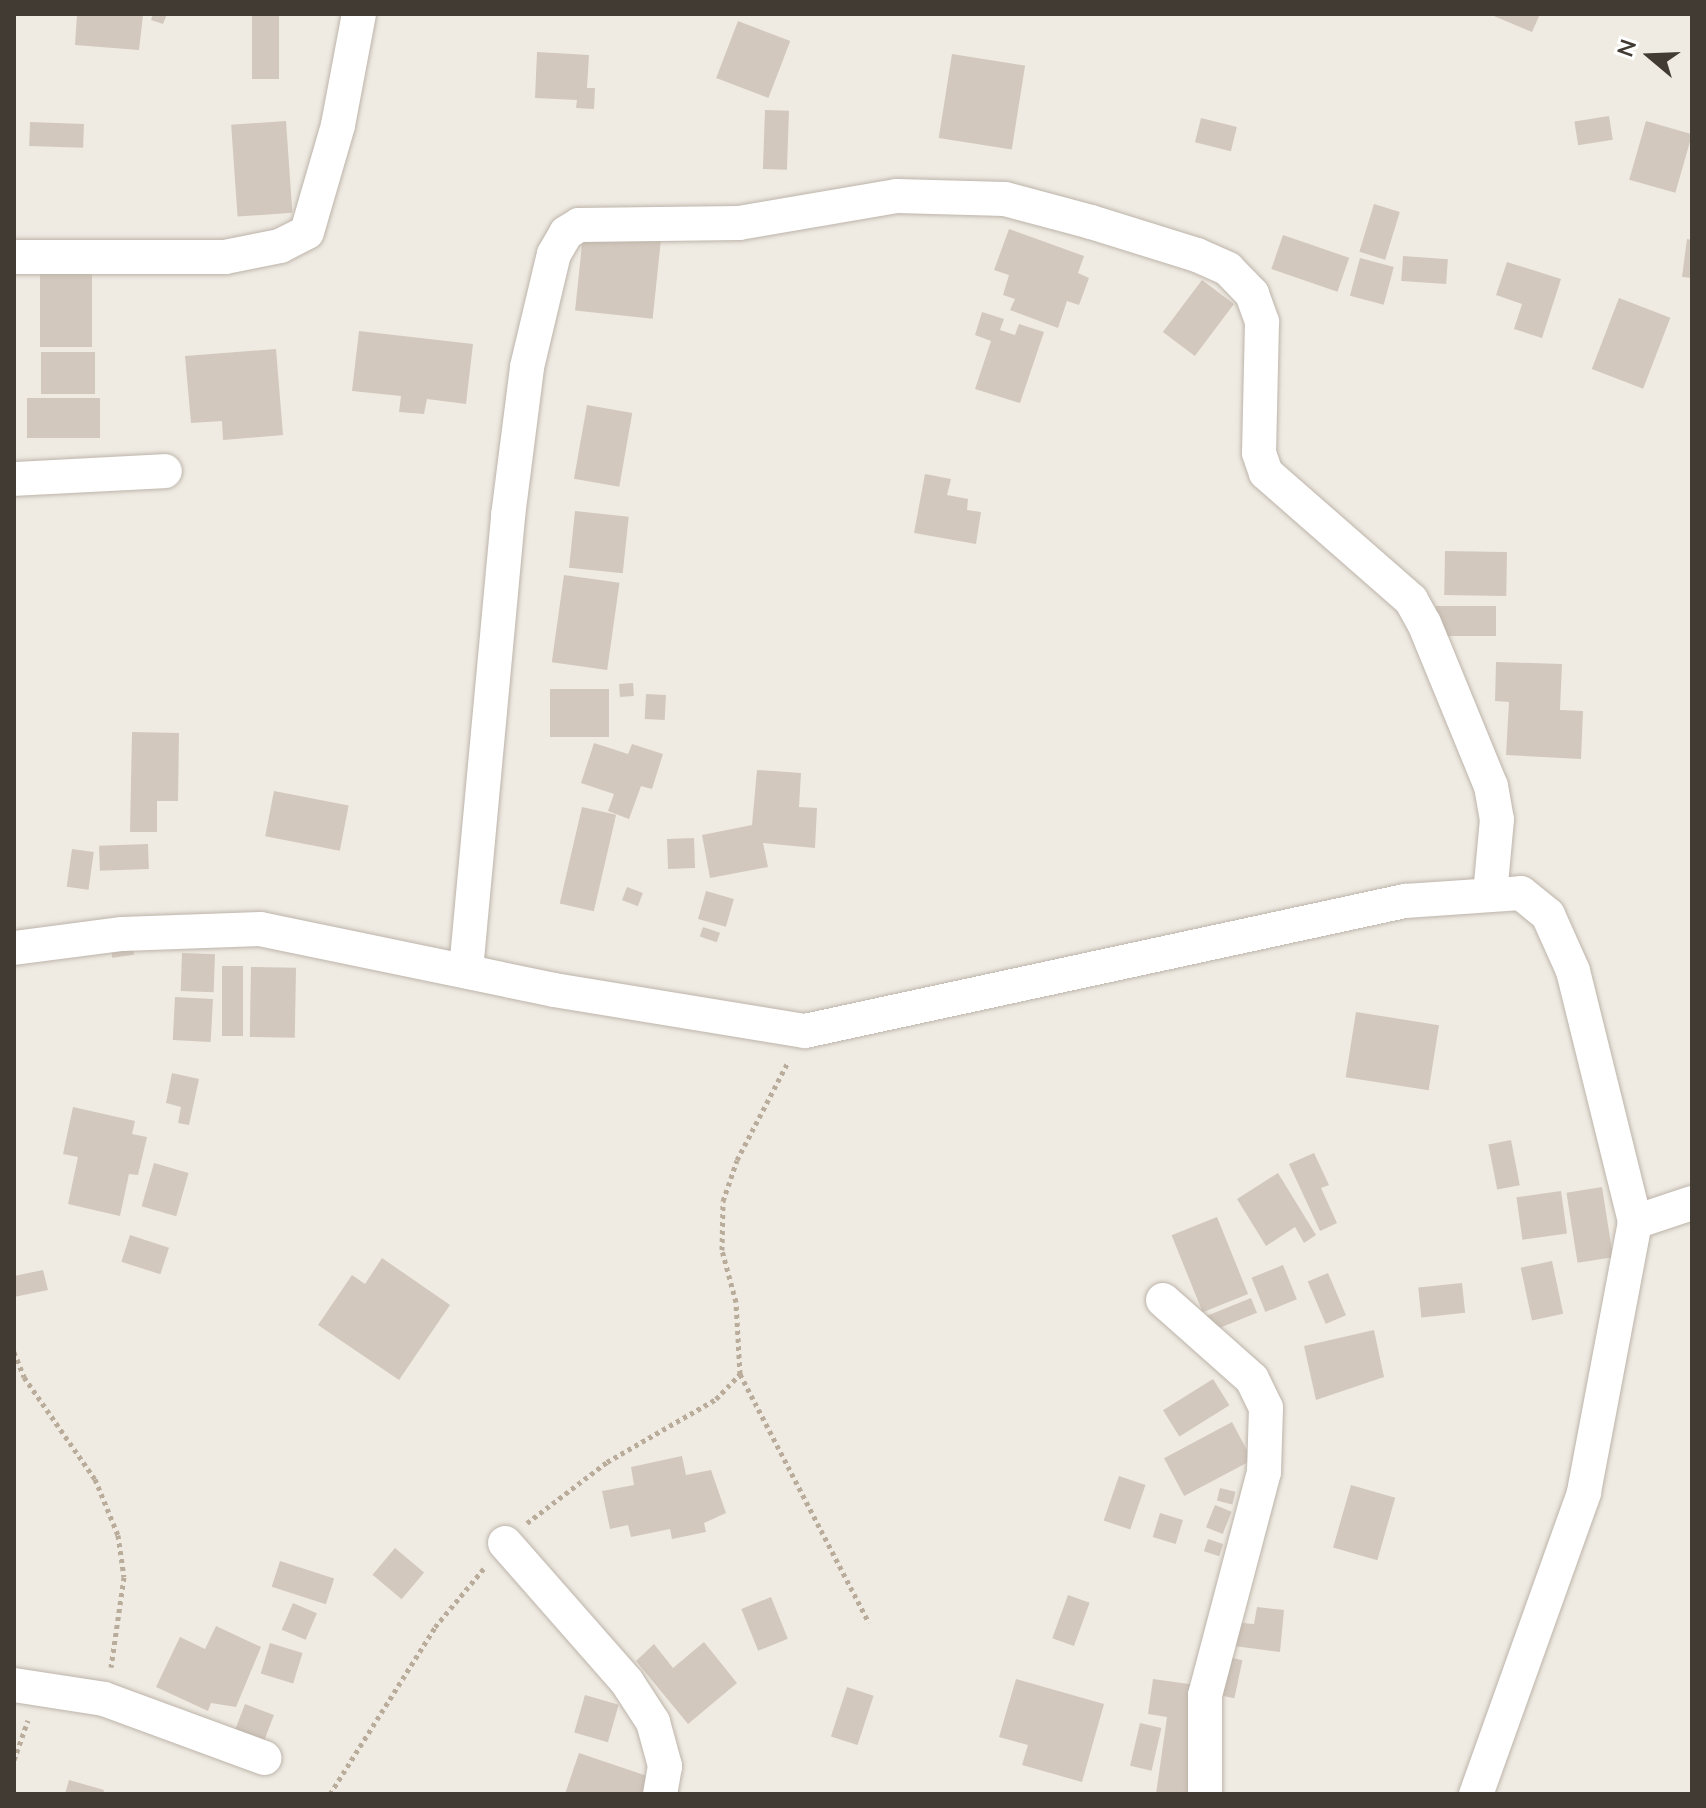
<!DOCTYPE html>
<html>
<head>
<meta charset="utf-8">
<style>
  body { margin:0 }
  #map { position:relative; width:1706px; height:1808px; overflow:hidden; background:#efebe3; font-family:"Nunito Sans",sans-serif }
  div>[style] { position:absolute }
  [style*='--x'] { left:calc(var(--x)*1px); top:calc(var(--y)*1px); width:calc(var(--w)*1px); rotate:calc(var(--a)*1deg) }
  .building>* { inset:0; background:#d3c8bd; transform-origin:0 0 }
  .path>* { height:5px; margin-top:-2.5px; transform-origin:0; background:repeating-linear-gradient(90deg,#baac9a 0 4px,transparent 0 8px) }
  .roads { filter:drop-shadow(0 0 2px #bdb4aa) drop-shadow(0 0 2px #bdb4aa) }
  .street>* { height:34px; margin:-17px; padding:0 17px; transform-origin:17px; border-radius:17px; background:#fff }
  span { translate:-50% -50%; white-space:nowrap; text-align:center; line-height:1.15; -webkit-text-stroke:7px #fff; paint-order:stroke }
  .frame { position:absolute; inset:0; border:16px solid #413b34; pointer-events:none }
  .north { position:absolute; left:1610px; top:16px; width:80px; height:80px; -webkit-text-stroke:6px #fff; paint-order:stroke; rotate:289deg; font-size:22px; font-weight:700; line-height:32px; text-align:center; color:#413b34 }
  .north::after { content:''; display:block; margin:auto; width:28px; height:36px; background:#413b34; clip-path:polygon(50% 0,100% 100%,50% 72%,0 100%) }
</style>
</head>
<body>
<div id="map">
  <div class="building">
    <i style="clip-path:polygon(77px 14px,143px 15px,139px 50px,75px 45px)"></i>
    <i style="clip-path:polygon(153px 14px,167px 14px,163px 24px,151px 20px)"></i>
    <i style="left:252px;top:14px;width:27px;height:65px"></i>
    <i style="clip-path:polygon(1489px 14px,1540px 14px,1532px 32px)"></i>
    <i style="left:738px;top:21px;width:56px;height:61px;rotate:21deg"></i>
    <i style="clip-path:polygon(537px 52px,589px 55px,587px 88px,595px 88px,594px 109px,576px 108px,577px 100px,535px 98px)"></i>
    <i style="left:952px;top:54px;width:74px;height:85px;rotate:9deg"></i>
    <i style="left:765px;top:110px;width:24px;height:59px;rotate:2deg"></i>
    <i style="left:1609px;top:116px;width:24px;height:35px;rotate:81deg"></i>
    <i style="left:1201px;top:118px;width:37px;height:25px;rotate:14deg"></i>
    <i style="left:286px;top:121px;width:92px;height:55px;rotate:86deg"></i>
    <i style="left:1646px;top:121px;width:48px;height:61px;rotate:16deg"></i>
    <i style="left:30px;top:122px;width:54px;height:24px;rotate:2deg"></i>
    <i style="left:1374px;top:204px;width:27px;height:50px;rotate:17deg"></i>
    <i style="left:585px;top:216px;width:78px;height:95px;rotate:6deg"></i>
    <i style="clip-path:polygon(1009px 229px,1084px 256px,1078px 273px,1089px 278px,1079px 305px,1067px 301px,1058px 328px,1010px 310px,1015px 299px,1003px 295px,1009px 275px,994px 270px)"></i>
    <i style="left:1283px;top:235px;width:70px;height:36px;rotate:19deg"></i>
    <i style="clip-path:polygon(1687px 239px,1692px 240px,1692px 278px,1682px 277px)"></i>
    <i style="left:1403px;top:256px;width:45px;height:25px;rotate:4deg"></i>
    <i style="left:1360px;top:258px;width:35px;height:39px;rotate:15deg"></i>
    <i style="clip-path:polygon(1507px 262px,1561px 279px,1542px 338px,1514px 329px,1522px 304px,1496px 295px)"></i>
    <i style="left:92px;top:272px;width:75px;height:52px;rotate:90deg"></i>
    <i style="left:1202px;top:280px;width:40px;height:65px;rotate:37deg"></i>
    <i style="left:1619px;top:298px;width:55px;height:76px;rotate:21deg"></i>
    <i style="clip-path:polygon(982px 312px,1004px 319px,1000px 330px,1015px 335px,1019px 324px,1044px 332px,1020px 403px,975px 389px,991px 341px,975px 335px)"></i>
    <i style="clip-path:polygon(359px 331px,473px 344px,466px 404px,427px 399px,424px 414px,399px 412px,401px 396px,352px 391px)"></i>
    <i style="clip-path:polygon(276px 349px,283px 435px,223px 440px,222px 421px,191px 423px,185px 356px)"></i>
    <i style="left:41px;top:352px;width:54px;height:42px"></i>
    <i style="left:100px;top:398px;width:40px;height:73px;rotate:90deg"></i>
    <i style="left:587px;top:405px;width:46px;height:75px;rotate:10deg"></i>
    <i style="clip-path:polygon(925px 474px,951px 479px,947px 495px,968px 499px,967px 510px,981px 512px,976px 544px,914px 533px)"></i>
    <i style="left:575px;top:511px;width:54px;height:57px;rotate:6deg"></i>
    <i style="left:1445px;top:551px;width:62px;height:44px;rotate:1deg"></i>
    <i style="left:564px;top:575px;width:56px;height:88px;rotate:8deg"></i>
    <i style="left:1496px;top:606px;width:30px;height:60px;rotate:90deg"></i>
    <i style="clip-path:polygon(1496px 662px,1562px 664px,1560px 710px,1583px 711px,1581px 759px,1506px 755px,1509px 702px,1495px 701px)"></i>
    <i style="left:633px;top:683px;width:13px;height:14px;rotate:86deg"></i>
    <i style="left:550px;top:689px;width:59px;height:48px"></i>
    <i style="left:646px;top:694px;width:20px;height:25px;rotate:3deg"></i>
    <i style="clip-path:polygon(132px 732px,179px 733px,178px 801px,157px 801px,157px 832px,130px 832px)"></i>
    <i style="clip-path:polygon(594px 743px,628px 754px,632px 744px,663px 754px,652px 789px,641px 786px,629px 819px,608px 811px,614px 794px,581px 783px)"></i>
    <i style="clip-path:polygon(757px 770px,801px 773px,799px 807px,817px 808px,815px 848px,763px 843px,768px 867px,710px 878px,702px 835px,752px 825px)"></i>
    <i style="left:274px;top:791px;width:76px;height:46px;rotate:11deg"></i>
    <i style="left:582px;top:807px;width:35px;height:99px;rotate:13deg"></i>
    <i style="left:694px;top:838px;width:30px;height:27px;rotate:88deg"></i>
    <i style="left:148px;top:844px;width:25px;height:49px;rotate:88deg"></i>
    <i style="left:72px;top:849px;width:22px;height:38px;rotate:8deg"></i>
    <i style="left:627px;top:887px;width:17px;height:14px;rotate:21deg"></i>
    <i style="left:706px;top:891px;width:29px;height:29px;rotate:16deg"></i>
    <i style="left:130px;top:926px;width:29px;height:22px;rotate:82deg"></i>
    <i style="left:703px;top:927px;width:18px;height:10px;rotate:19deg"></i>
    <i style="left:182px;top:953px;width:33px;height:38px;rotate:2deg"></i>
    <i style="left:222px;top:966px;width:21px;height:70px"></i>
    <i style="left:251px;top:967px;width:45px;height:70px;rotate:1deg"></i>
    <i style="left:175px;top:997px;width:38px;height:43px;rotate:3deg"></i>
    <i style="left:1356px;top:1012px;width:84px;height:66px;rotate:9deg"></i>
    <i style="clip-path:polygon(172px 1073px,199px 1079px,189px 1125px,178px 1123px,181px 1107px,166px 1103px)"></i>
    <i style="clip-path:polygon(73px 1107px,135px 1121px,132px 1134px,147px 1137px,138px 1175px,129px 1174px,120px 1216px,68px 1204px,78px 1157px,63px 1154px)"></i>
    <i style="left:1511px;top:1140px;width:46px;height:23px;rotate:79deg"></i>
    <i style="clip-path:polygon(1314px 1153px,1329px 1185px,1321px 1188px,1337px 1223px,1320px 1231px,1289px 1164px)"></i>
    <i style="left:154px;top:1163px;width:36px;height:45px;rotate:16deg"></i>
    <i style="clip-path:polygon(1278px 1173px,1316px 1235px,1304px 1243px,1295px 1227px,1266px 1246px,1237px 1199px)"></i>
    <i style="left:1602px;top:1187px;width:71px;height:36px;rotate:81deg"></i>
    <i style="left:1561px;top:1191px;width:43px;height:45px;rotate:82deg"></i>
    <i style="left:1217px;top:1217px;width:83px;height:49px;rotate:68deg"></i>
    <i style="left:130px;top:1235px;width:41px;height:28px;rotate:18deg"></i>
    <i style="clip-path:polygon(382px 1258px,450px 1305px,399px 1380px,318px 1325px,352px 1275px,365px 1284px)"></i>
    <i style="left:1552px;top:1261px;width:54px;height:32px;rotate:78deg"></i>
    <i style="left:1283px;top:1265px;width:37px;height:34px;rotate:68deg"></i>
    <i style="clip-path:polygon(43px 1270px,48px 1290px,14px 1297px,14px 1276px)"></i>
    <i style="left:1328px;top:1273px;width:46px;height:22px;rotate:67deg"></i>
    <i style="left:1462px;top:1283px;width:30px;height:44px;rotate:84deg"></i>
    <i style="left:1251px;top:1298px;width:16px;height:54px;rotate:68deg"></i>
    <i style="clip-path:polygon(1374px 1330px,1384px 1377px,1316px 1400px,1304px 1346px)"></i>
    <i style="left:1213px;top:1379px;width:31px;height:59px;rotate:58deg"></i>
    <i style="left:1232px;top:1422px;width:43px;height:77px;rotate:62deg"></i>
    <i style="clip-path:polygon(682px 1456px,686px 1475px,711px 1470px,726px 1513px,704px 1523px,706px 1532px,672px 1539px,670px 1529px,631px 1537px,628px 1525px,610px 1529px,602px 1491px,634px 1485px,631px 1467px)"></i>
    <i style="left:1119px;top:1476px;width:28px;height:47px;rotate:19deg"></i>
    <i style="left:1351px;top:1485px;width:46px;height:65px;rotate:16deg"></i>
    <i style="left:1220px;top:1488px;width:16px;height:13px;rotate:14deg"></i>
    <i style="left:1215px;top:1505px;width:18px;height:24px;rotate:22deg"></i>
    <i style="left:1160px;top:1513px;width:24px;height:25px;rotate:17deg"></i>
    <i style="left:1208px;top:1539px;width:16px;height:13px;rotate:18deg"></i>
    <i style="left:395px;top:1548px;width:38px;height:35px;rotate:40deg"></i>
    <i style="left:280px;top:1561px;width:57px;height:27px;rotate:18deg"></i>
    <i style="left:1068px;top:1595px;width:23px;height:46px;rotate:20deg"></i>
    <i style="left:771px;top:1597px;width:45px;height:32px;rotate:68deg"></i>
    <i style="left:293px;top:1603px;width:26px;height:29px;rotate:23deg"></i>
    <i style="clip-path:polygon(1257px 1607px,1284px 1610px,1280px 1652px,1219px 1644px,1221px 1621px,1254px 1624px)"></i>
    <i style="clip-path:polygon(216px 1626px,261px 1647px,236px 1707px,211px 1703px,208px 1711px,156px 1687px,180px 1637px,205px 1649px)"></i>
    <i style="clip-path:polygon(704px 1642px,737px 1683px,688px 1724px,636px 1661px,654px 1644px,673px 1668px)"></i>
    <i style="left:270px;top:1643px;width:34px;height:32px;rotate:17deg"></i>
    <i style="left:1218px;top:1655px;width:25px;height:39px;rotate:12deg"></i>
    <i style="clip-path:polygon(1016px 1679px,1104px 1704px,1082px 1782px,1022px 1765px,1028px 1745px,999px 1737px)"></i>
    <i style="clip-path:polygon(1153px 1679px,1203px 1686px,1188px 1794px,1156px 1794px,1167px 1717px,1148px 1714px)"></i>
    <i style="left:847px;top:1687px;width:28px;height:52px;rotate:18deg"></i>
    <i style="left:585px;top:1695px;width:35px;height:39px;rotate:16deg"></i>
    <i style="left:245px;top:1704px;width:31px;height:31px;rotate:21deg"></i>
    <i style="left:1140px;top:1723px;width:22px;height:44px;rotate:13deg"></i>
    <i style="clip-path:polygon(579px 1753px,656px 1779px,651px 1794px,565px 1794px)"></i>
    <i style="clip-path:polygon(69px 1780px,104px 1790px,103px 1794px,65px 1794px)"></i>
  </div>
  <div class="path">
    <i style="--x:14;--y:1352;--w:27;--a:68"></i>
    <i style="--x:24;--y:1377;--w:124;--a:55.2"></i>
    <i style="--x:95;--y:1479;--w:61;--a:67.7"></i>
    <i style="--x:118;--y:1535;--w:42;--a:81.9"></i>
    <i style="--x:124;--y:1577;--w:91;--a:98.2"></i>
    <i style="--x:740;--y:1374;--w:280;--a:62.6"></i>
    <i style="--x:527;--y:1523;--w:101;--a:-37.3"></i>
    <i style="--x:607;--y:1462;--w:126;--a:-30"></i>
    <i style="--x:716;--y:1399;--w:35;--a:-46"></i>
    <i style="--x:740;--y:1374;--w:72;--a:-93.2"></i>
    <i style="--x:736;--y:1302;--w:54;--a:-105.1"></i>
    <i style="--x:722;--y:1250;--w:49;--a:-88.8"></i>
    <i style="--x:723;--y:1201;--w:43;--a:-71.1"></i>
    <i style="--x:737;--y:1160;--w:110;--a:-62.5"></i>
    <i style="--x:14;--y:1760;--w:42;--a:-70.7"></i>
    <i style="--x:330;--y:1794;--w:197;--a:-57.8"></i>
    <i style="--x:435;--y:1627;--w:78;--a:-50.2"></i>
  </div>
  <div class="roads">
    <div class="street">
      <i style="--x:14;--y:257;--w:211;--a:0"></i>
      <i style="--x:225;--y:257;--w:56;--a:-11.3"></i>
      <i style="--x:280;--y:246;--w:30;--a:-27"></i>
      <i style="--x:307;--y:232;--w:111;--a:-73.8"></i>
      <i style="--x:338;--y:125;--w:113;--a:-79.3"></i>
      <i style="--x:14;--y:479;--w:151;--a:-3"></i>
      <i style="--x:14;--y:948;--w:109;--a:-7.4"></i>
      <i style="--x:122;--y:934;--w:138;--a:-2.1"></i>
      <i style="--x:260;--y:929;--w:300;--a:11.7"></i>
      <i style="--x:554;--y:990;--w:254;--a:9.3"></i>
      <i style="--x:805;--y:1031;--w:614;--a:-12.23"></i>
      <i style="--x:1405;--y:901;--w:116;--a:-3.9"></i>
      <i style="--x:1521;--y:893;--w:35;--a:39"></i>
      <i style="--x:1548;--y:915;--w:61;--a:65.9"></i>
      <i style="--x:1573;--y:971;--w:259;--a:76.1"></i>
      <i style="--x:1635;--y:1222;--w:276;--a:100.7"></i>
      <i style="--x:1584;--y:1493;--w:320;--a:109.7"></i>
      <i style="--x:466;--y:970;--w:456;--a:-84.7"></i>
      <i style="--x:508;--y:516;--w:150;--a:-82.7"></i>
      <i style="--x:527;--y:367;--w:116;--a:-76.6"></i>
      <i style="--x:554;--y:254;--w:24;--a:-60"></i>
      <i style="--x:566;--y:233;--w:15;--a:-32"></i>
      <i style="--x:579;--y:225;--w:160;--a:-0.7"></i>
      <i style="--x:739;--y:223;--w:160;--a:-9.7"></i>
      <i style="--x:897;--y:196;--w:108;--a:1.6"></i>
      <i style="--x:1005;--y:199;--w:89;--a:15"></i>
      <i style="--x:1091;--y:222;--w:111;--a:17.3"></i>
      <i style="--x:1197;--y:255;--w:34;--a:24"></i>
      <i style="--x:1228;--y:269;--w:35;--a:46"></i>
      <i style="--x:1252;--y:294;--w:30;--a:70"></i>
      <i style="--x:1262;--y:322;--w:131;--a:91.3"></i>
      <i style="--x:1259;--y:453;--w:21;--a:71"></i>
      <i style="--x:1266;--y:473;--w:193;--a:41.2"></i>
      <i style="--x:1411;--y:600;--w:26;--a:61"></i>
      <i style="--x:1424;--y:623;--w:176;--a:67.7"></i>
      <i style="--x:1491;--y:786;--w:34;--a:80"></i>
      <i style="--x:1497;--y:819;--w:76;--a:95.3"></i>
      <i style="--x:1635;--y:1222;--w:60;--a:-18.4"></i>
      <i style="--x:1163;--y:1300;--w:119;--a:41.6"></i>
      <i style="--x:1252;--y:1379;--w:32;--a:64"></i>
      <i style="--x:1266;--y:1408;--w:64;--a:91.8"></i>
      <i style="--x:1264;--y:1472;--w:231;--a:104.8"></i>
      <i style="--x:1205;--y:1695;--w:99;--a:90"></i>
      <i style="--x:505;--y:1543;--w:185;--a:48.7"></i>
      <i style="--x:627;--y:1682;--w:48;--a:57"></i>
      <i style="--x:653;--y:1722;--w:46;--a:74.7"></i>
      <i style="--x:665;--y:1766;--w:28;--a:100"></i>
      <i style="--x:14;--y:1685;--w:91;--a:8.8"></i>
      <i style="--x:104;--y:1699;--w:171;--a:20.2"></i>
    </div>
  </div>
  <div class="frame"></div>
  <div class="north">N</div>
</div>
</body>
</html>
